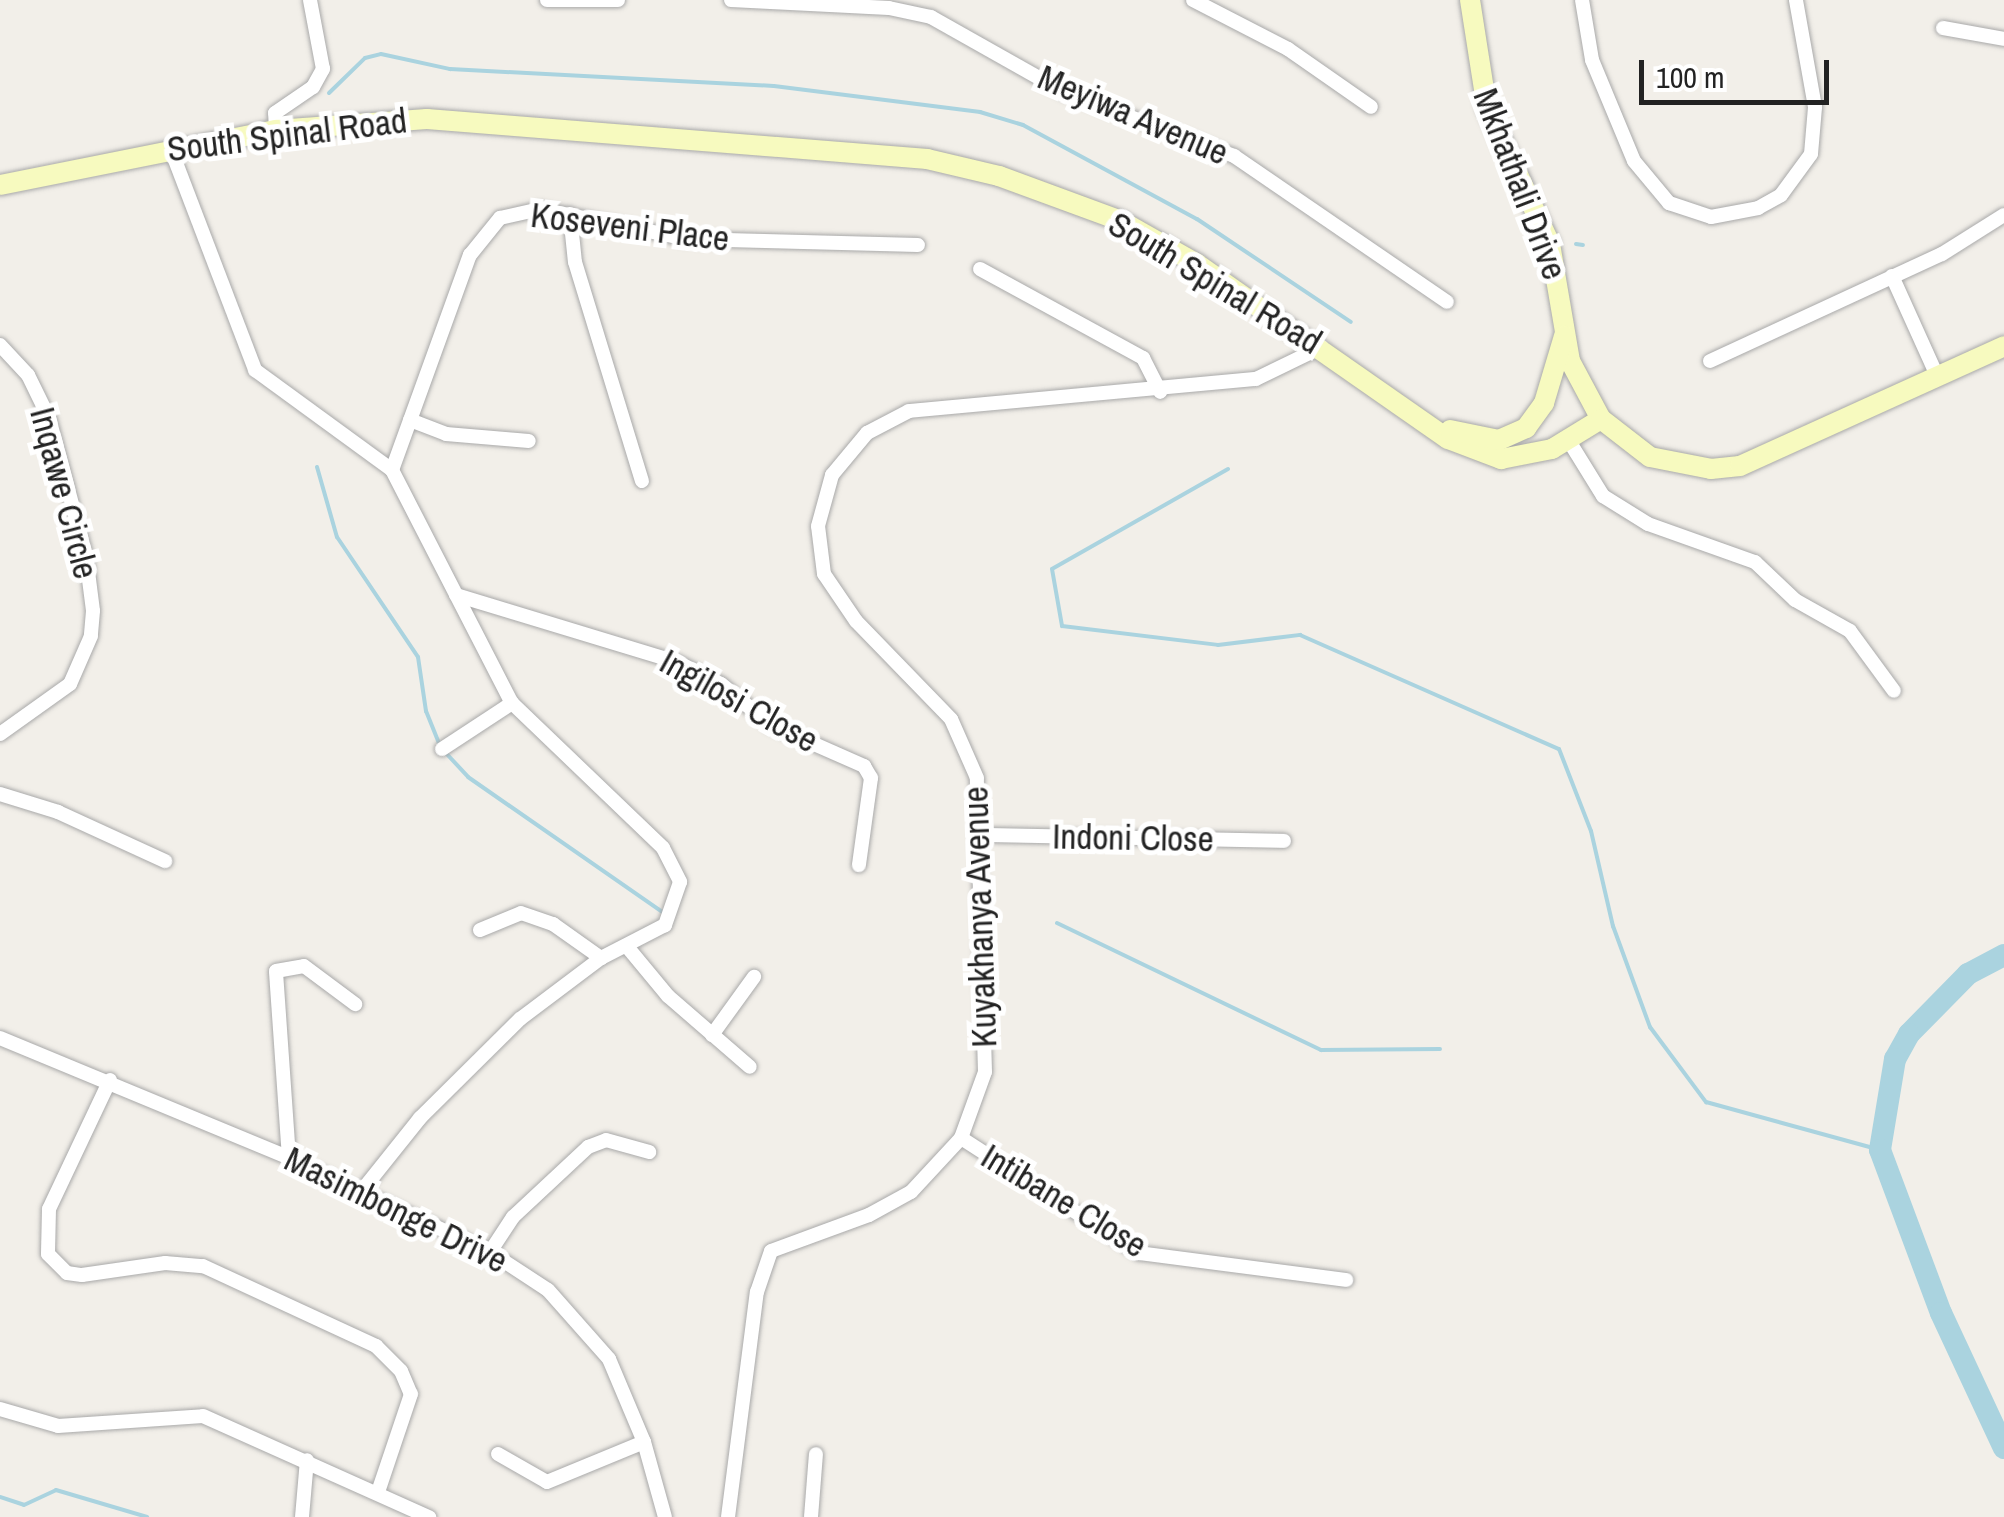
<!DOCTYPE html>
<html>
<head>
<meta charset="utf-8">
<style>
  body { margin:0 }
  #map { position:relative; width:2004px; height:1517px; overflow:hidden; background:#f2efe9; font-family:"Archivo Narrow",sans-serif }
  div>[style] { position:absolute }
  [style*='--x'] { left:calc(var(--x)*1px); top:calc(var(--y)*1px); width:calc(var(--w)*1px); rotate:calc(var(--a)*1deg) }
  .stream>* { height:4px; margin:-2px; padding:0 2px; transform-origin:2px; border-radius:2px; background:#aad3df }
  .river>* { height:22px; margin:-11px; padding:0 11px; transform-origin:11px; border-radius:11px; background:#aad3df }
  .roads { filter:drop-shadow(0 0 2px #a9a9a9) drop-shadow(0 0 2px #a9a9a9) }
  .street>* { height:14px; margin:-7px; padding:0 7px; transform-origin:7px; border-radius:7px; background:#fff }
  .secondary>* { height:20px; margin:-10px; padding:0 10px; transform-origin:10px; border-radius:10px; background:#f7fabf }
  span { translate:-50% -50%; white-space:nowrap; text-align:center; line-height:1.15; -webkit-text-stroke:10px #fff; paint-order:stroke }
  .street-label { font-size:35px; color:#222 }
  .scale { position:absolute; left:1639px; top:60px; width:190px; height:45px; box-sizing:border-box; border:5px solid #222; border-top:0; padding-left:12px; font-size:30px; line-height:35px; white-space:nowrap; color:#222; -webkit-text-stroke:8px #fff; paint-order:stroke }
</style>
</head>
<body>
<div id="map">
  <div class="stream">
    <i style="--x:329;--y:93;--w:50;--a:-44.2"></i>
    <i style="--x:365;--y:58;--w:16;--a:-14"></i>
    <i style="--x:381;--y:54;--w:71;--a:12.3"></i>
    <i style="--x:450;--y:69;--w:324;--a:3"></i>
    <i style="--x:774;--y:86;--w:208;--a:7.2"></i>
    <i style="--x:980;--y:112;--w:45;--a:16.8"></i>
    <i style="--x:1023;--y:125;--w:198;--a:28.4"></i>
    <i style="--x:1197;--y:219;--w:185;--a:33.8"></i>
    <i style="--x:1576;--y:244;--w:7;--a:8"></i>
    <i style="--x:317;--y:467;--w:73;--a:74.1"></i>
    <i style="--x:337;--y:537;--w:145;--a:56"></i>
    <i style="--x:418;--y:657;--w:55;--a:81.6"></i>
    <i style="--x:426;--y:711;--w:35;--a:68"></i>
    <i style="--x:1228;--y:469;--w:202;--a:150.4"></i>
    <i style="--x:1052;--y:569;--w:58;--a:80"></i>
    <i style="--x:1062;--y:626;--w:157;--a:6.9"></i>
    <i style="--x:1218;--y:645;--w:83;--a:-7"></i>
    <i style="--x:1300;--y:635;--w:283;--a:23.8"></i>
    <i style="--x:1559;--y:749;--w:88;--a:68.7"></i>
    <i style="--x:1591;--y:831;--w:98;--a:77"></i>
    <i style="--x:1613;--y:926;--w:108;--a:69.9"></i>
    <i style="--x:1650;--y:1027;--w:94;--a:53.3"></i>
    <i style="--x:1706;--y:1102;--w:180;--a:15.4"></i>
    <i style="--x:444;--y:751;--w:35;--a:47"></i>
    <i style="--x:468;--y:777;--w:240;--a:34.8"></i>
    <i style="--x:1057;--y:923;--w:293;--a:25.7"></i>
    <i style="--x:1321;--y:1050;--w:119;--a:-0.5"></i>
    <i style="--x:0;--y:1497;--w:25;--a:18"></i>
    <i style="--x:24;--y:1505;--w:35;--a:-25"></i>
    <i style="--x:56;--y:1490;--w:95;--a:16.5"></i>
  </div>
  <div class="river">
    <i style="--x:2004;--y:955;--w:41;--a:152.2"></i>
    <i style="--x:1968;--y:974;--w:84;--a:134.5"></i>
    <i style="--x:1909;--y:1034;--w:29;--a:119"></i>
    <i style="--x:1895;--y:1059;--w:92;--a:99.4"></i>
    <i style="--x:1880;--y:1150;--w:174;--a:69.5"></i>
    <i style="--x:1941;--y:1313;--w:149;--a:65"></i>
  </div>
  <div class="roads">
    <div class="street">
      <i style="--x:547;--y:0;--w:71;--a:0"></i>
      <i style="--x:731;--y:0;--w:158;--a:2.9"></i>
      <i style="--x:889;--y:8;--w:43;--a:12.1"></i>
      <i style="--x:931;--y:17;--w:153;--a:29.4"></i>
      <i style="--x:1064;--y:92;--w:182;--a:20.6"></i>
      <i style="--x:1234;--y:156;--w:258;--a:34.4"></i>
      <i style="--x:1193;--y:0;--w:107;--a:27.3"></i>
      <i style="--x:1288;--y:49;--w:101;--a:34.9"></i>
      <i style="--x:1582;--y:0;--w:61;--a:80.5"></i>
      <i style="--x:1592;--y:60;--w:109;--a:67.4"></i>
      <i style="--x:1634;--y:161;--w:55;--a:50.2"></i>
      <i style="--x:1669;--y:203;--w:44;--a:18.4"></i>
      <i style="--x:1711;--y:217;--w:48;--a:-10.8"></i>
      <i style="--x:1758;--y:208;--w:26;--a:-29"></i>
      <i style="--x:1781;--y:195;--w:51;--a:-53.8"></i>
      <i style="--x:1811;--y:154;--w:47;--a:-85.1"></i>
      <i style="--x:1815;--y:107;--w:109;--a:-100.1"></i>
      <i style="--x:1943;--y:28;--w:62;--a:10.2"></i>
      <i style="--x:276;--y:130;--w:17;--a:-93"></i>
      <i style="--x:275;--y:113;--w:46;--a:-34.4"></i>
      <i style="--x:313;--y:87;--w:21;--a:-61"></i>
      <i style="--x:323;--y:69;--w:70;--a:-100.7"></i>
      <i style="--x:170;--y:147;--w:239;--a:69.1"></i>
      <i style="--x:255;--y:370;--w:170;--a:36.1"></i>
      <i style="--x:392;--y:470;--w:262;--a:62.8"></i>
      <i style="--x:512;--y:703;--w:209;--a:43.8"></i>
      <i style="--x:663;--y:848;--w:38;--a:63"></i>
      <i style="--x:680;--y:882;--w:46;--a:109.2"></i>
      <i style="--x:665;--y:925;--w:72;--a:152.7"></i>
      <i style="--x:601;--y:958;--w:101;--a:143"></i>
      <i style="--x:520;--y:1019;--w:141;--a:135.3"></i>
      <i style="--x:420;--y:1118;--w:95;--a:128.6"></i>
      <i style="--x:570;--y:214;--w:48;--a:84.1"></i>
      <i style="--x:575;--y:262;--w:229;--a:73"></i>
      <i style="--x:980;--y:269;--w:186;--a:28.6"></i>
      <i style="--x:1143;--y:358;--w:38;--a:63"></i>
      <i style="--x:1892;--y:276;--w:112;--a:65.7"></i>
      <i style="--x:0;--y:345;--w:41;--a:47"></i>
      <i style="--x:28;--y:375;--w:48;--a:64"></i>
      <i style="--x:49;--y:418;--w:143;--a:75"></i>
      <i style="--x:86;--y:556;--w:55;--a:82.7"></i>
      <i style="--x:93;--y:611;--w:25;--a:95"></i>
      <i style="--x:91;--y:636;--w:52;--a:113.6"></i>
      <i style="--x:70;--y:684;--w:86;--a:144.5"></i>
      <i style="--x:1710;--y:361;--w:255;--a:-24.8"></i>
      <i style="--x:1942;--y:254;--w:73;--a:-32.2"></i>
      <i style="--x:410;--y:420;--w:39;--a:21"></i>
      <i style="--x:446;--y:434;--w:83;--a:4.8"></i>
      <i style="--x:1569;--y:441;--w:65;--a:58.3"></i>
      <i style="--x:1603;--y:496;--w:53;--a:31.9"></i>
      <i style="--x:1648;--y:524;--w:114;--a:19.6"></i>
      <i style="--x:1755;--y:562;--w:55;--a:43.5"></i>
      <i style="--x:1795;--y:600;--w:63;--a:29.4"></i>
      <i style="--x:1850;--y:631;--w:74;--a:53.7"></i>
      <i style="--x:392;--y:470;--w:229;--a:-70.1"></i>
      <i style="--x:470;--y:255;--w:48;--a:-51"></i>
      <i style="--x:500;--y:218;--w:41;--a:-12.7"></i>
      <i style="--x:540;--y:209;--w:151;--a:11.5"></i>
      <i style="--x:688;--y:239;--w:230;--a:1.5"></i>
      <i style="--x:456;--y:595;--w:231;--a:16.9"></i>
      <i style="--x:677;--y:662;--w:49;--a:26.6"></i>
      <i style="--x:721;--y:684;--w:65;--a:39.4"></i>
      <i style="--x:771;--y:725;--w:102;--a:23.8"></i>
      <i style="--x:864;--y:766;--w:14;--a:60"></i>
      <i style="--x:871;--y:778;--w:88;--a:97.9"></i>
      <i style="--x:442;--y:749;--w:84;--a:-33.3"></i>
      <i style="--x:0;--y:794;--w:61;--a:17.2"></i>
      <i style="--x:58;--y:812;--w:118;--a:24.6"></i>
      <i style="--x:982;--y:835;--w:302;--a:1.1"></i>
      <i style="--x:480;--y:930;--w:44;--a:-22.5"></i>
      <i style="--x:521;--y:913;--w:34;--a:19"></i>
      <i style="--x:553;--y:924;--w:59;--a:35.3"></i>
      <i style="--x:629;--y:949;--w:61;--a:50.3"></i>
      <i style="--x:668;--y:996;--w:108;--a:40.9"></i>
      <i style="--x:712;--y:1035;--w:72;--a:-54.1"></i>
      <i style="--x:0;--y:1038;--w:313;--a:22.5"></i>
      <i style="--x:289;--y:1158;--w:222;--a:25.1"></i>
      <i style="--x:490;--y:1252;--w:69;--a:33.2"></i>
      <i style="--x:548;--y:1290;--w:92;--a:48.5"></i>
      <i style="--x:609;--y:1359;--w:90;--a:67.1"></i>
      <i style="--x:644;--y:1442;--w:78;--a:74.4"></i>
      <i style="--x:110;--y:1080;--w:143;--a:115.3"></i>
      <i style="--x:49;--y:1209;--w:45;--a:91.3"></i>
      <i style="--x:48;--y:1254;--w:27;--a:45"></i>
      <i style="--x:67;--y:1273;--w:15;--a:8"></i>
      <i style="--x:82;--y:1275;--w:84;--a:-8.2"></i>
      <i style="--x:165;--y:1263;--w:38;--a:5"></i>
      <i style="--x:203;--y:1266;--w:191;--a:24.8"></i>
      <i style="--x:376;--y:1346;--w:35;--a:45"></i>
      <i style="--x:401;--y:1371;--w:25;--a:67"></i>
      <i style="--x:411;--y:1394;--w:103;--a:108.6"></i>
      <i style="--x:961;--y:1138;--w:212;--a:32.9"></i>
      <i style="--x:1139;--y:1253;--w:209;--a:7.4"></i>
      <i style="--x:289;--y:1158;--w:187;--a:-94"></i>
      <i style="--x:276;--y:971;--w:28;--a:-10"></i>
      <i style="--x:304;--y:966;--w:64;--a:36.7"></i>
      <i style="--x:490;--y:1252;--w:42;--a:-56.7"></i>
      <i style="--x:513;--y:1217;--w:103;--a:-43"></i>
      <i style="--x:588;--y:1147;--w:19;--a:-21"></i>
      <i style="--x:606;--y:1140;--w:45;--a:15.6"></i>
      <i style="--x:0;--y:1409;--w:60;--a:16.3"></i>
      <i style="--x:58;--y:1426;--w:145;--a:-3.9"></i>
      <i style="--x:203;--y:1416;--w:248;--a:24.1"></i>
      <i style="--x:498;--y:1454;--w:56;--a:29.7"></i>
      <i style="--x:547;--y:1482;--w:105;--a:-22.4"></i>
      <i style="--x:302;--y:1517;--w:57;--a:-85"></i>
      <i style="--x:728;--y:1517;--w:227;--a:-82.7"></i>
      <i style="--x:757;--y:1292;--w:43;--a:-71.1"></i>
      <i style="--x:771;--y:1251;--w:104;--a:-20.2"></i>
      <i style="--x:869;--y:1215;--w:48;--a:-28.7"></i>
      <i style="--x:911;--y:1192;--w:74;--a:-47.2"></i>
      <i style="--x:961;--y:1138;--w:70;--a:-70"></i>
      <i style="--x:985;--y:1072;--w:294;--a:-91.6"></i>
      <i style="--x:977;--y:778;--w:64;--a:-113.8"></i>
      <i style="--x:951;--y:719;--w:136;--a:-134.1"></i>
      <i style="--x:856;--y:621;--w:57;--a:-124.2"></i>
      <i style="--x:824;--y:574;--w:48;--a:-97.1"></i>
      <i style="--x:818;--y:526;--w:53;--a:-74.6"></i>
      <i style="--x:832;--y:475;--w:55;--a:-50.2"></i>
      <i style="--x:867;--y:433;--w:47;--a:-27.6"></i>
      <i style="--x:909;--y:411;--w:348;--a:-5.3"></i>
      <i style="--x:1256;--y:379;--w:73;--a:-25.9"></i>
      <i style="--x:811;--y:1517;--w:63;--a:-85.5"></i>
    </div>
    <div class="secondary">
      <i style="--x:1470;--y:0;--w:109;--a:81.1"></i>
      <i style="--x:1487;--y:108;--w:150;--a:65.1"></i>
      <i style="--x:1550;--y:244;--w:119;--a:80.3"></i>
      <i style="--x:1570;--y:361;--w:66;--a:61.9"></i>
      <i style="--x:0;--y:185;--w:281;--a:-11.3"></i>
      <i style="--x:276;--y:130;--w:151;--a:-4.2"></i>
      <i style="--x:427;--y:119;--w:502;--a:4.57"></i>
      <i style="--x:927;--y:159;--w:74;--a:13.3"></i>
      <i style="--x:999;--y:176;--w:130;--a:20.2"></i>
      <i style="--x:1121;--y:221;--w:87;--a:29.5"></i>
      <i style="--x:1197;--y:264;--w:306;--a:34.9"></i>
      <i style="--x:1448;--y:439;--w:57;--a:20.7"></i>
      <i style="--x:1501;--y:459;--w:52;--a:-11.1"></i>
      <i style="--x:1552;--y:449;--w:57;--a:-31.5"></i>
      <i style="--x:1601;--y:419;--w:62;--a:37.8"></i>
      <i style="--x:1650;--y:457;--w:62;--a:11.1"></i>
      <i style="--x:1711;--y:469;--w:29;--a:-6"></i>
      <i style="--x:1740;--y:466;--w:290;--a:-24.4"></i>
      <i style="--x:1450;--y:430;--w:50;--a:11.5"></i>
      <i style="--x:1499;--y:440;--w:30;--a:-24"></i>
      <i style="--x:1526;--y:428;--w:31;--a:-54"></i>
      <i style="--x:1544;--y:403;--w:70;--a:-73.4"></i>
    </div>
  </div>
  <div class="street-label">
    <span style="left:1133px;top:115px;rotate:23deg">Meyiwa Avenue</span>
    <span style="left:287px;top:135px;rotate:-7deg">South Spinal Road</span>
    <span style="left:1520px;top:184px;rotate:69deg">Mkhathali Drive</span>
    <span style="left:630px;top:227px;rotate:7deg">Koseveni Place</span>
    <span style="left:1215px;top:283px;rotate:31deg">South Spinal Road</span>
    <span style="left:64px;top:493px;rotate:75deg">Inqawe Circle</span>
    <span style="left:739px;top:701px;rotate:29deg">Ingilosi Close</span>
    <span style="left:1133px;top:838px;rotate:1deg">Indoni Close</span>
    <span style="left:980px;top:917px;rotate:-92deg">Kuyakhanya Avenue</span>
    <span style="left:1064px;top:1201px;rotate:31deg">Intibane Close</span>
    <span style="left:396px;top:1210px;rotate:26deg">Masimbonge Drive</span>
  </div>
  <div class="scale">100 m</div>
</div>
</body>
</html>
